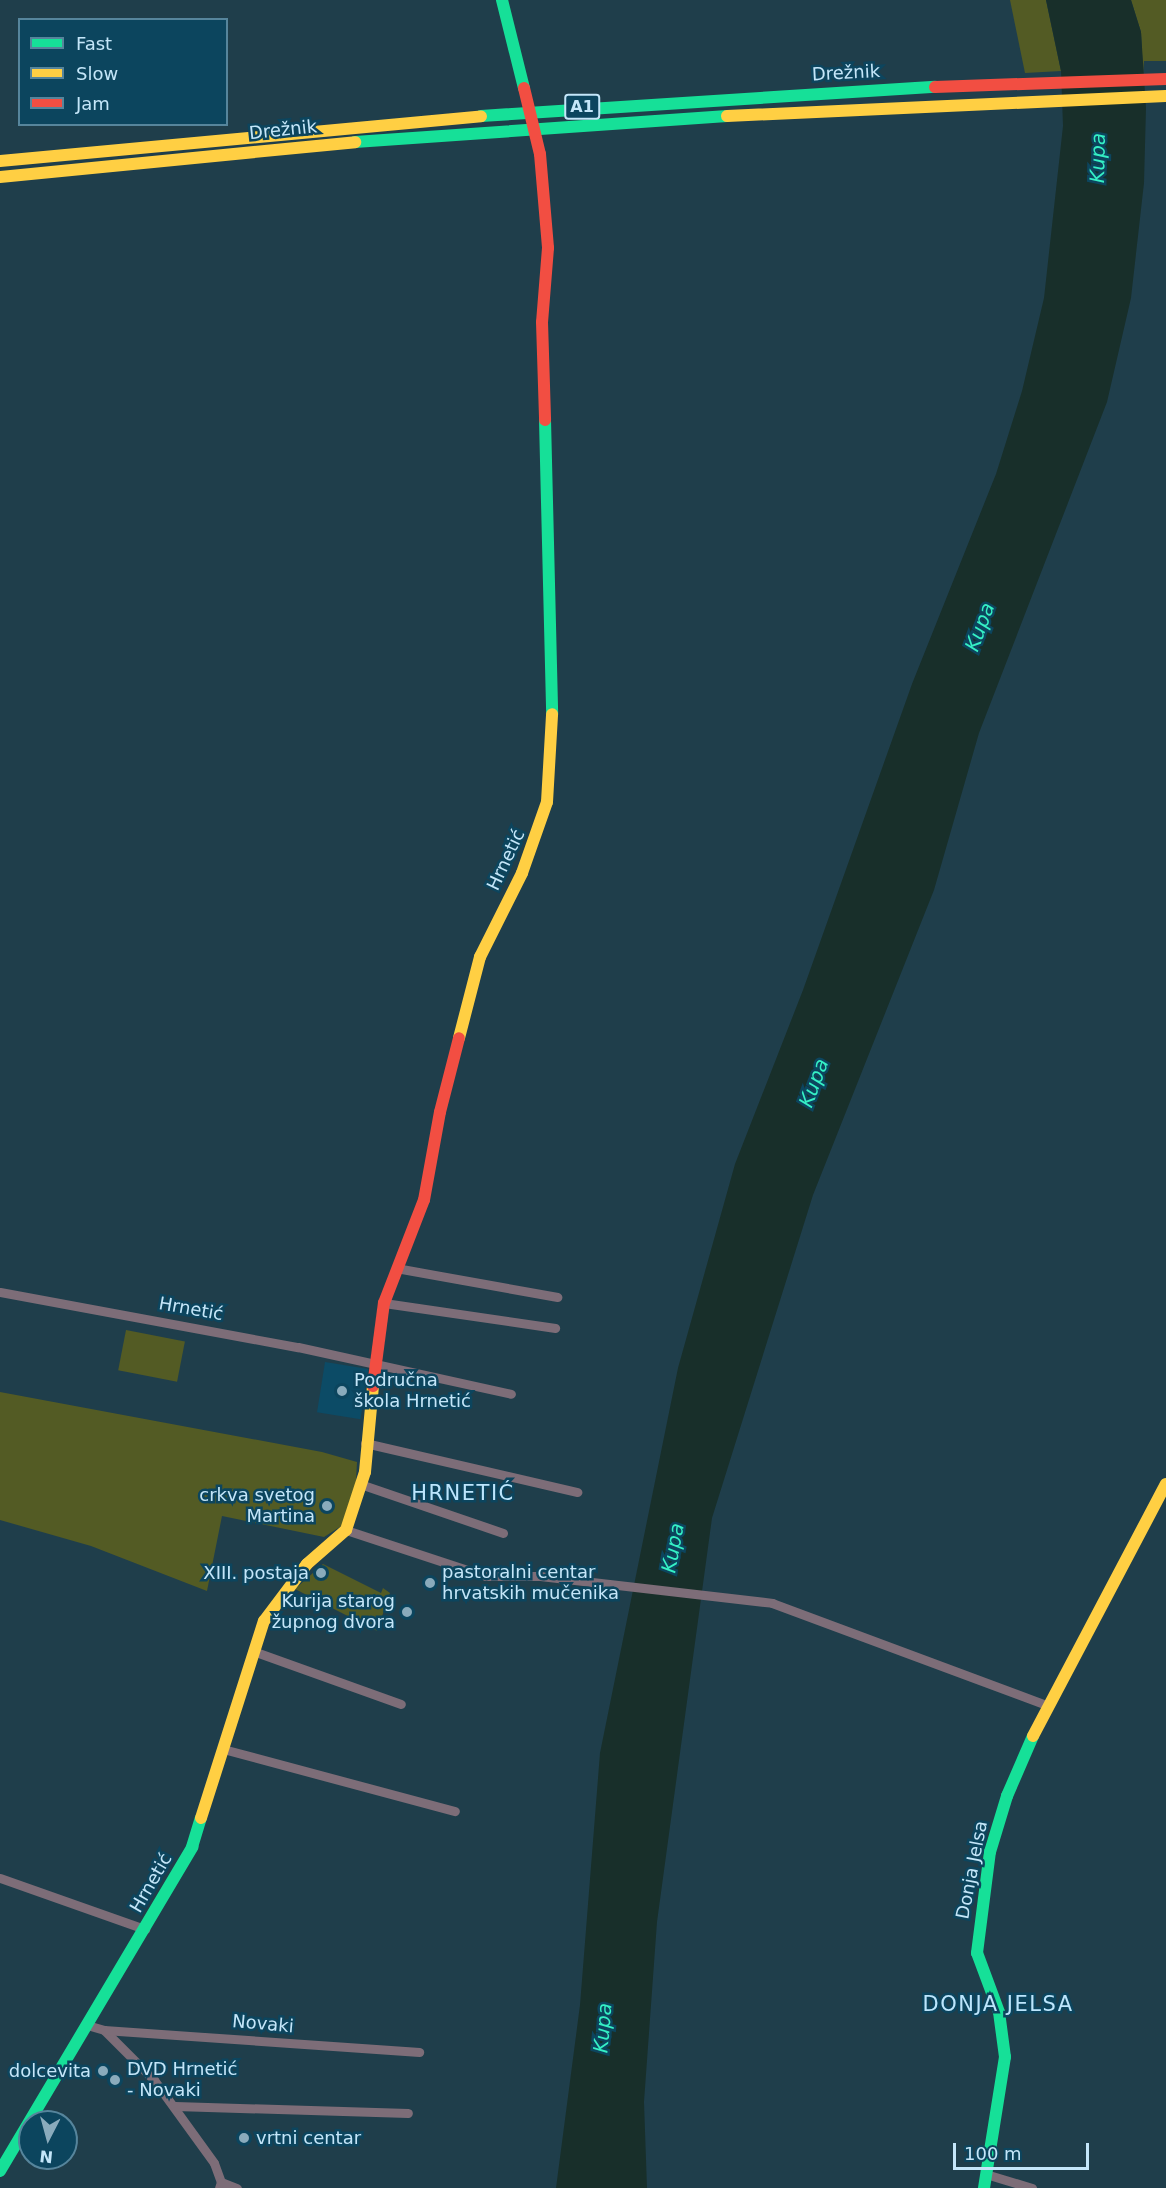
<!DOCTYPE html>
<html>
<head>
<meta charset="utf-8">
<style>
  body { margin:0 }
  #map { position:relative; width:1166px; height:2188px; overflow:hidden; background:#1f3e4b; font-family:"DejaVu Sans",sans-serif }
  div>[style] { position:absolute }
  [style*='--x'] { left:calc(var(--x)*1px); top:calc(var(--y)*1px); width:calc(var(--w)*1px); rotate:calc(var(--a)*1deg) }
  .built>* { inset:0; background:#0c4b66; transform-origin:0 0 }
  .green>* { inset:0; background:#535b24; transform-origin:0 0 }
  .water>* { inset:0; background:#182f2a }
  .street>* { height:9px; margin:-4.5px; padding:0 4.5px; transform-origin:4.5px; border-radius:4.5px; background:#7d6d78 }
  .fast>* { height:12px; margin:-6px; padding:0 6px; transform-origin:6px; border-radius:6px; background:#16e098 }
  .slow>* { height:12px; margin:-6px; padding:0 6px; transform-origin:6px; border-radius:6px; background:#ffcf43 }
  .jam>* { height:12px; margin:-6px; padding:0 6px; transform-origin:6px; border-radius:6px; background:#f24e42 }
  .dots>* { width:16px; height:16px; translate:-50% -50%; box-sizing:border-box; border:3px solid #0c455e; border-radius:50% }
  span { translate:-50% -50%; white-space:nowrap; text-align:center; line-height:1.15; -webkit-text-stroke:5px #0c455e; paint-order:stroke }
  .shield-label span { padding:2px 4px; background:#0c455e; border:2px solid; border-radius:4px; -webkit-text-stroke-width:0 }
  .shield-label { font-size:16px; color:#c4e6f9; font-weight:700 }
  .street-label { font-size:18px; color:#c4e6f9 }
  .poi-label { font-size:18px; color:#c4e6f9 }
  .left { translate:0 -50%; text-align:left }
  .right { translate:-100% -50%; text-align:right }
  .water-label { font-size:20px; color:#35f0c5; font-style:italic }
  .quarter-label { font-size:21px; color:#bce5fc; letter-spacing:1.5px }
  .legend { position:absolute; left:18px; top:18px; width:210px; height:108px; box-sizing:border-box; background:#0c455e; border:2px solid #56859c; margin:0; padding:8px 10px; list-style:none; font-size:18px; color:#c4e6f9 }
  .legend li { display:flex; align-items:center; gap:12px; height:30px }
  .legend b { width:30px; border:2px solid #56859c }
  .north { position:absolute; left:18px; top:2110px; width:60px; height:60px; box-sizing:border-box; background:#0c455e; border:2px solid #56859c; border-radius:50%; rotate:186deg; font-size:16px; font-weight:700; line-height:24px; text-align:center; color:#c4e6f9 }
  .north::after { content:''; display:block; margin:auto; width:21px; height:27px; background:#8aabbc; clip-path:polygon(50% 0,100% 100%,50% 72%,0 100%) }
  .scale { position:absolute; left:953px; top:2143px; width:136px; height:27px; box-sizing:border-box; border:3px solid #c4e6f9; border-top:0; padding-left:8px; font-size:18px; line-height:21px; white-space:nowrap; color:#c4e6f9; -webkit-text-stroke:4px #0c455e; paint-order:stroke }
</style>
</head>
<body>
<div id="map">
  <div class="built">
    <i style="left:325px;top:1362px;width:44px;height:51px;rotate:9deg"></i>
  </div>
  <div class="green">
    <i style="clip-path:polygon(1010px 0,1046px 0,1061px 71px,1025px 73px)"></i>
    <i style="clip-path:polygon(1131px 0,1166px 0,1166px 61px,1144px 61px,1143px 74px,1141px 32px)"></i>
    <i style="left:126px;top:1330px;width:60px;height:41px;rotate:11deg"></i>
    <i style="clip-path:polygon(0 1392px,322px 1452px,357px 1462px,355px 1499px,343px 1525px,324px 1537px,222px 1516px,207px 1591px,91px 1546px,0 1520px)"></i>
    <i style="clip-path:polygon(323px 1564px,381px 1593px,383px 1588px,390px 1593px,377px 1631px,295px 1589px)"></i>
  </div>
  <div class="water">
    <i style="clip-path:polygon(1046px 0,1131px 0,1141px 32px,1146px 108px,1144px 183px,1131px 298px,1107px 402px,979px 733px,934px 890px,813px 1195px,712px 1518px,657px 1922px,644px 2102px,647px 2188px,556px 2188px,580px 2005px,600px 1753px,678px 1368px,735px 1164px,803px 990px,912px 684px,996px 474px,1022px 391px,1044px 298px,1063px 126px,1061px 71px)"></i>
  </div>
  <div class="street">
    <i style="--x:396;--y:1268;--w:164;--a:10.2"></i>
    <i style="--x:0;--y:1292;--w:303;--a:10.5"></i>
    <i style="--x:298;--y:1347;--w:218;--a:12.4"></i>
    <i style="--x:384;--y:1303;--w:173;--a:8.3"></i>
    <i style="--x:365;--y:1443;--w:218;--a:13"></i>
    <i style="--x:363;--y:1485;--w:148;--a:18.9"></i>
    <i style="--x:346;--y:1530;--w:147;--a:18.2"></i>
    <i style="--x:486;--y:1576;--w:54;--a:0"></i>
    <i style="--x:540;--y:1576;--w:234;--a:6.6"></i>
    <i style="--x:772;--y:1603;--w:293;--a:20.4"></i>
    <i style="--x:253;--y:1651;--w:157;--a:19.7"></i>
    <i style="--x:223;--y:1749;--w:240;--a:15"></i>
    <i style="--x:0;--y:1878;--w:154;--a:19.4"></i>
    <i style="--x:87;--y:2025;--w:18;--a:16"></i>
    <i style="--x:104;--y:2030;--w:71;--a:45"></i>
    <i style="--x:154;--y:2080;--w:102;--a:54.1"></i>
    <i style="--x:214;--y:2163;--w:20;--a:70"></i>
    <i style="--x:221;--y:2182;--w:6;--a:108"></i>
    <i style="--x:104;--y:2030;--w:316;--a:4"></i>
    <i style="--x:175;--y:2106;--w:233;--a:1.7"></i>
    <i style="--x:989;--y:2175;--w:45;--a:16.8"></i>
    <i style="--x:221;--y:2182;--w:17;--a:21"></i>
  </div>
  <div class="fast">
    <i style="--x:502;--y:0;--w:91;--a:76"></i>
    <i style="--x:481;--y:116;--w:455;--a:-3.7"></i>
    <i style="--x:355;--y:142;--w:373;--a:-4"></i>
    <i style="--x:545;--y:420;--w:294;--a:88.6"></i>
    <i style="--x:0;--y:2171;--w:377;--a:-59.3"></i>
    <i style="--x:192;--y:1847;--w:30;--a:-73"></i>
    <i style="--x:984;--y:2188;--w:133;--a:-80.9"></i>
    <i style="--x:1005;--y:2057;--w:45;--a:-97.6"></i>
    <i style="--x:999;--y:2012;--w:63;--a:-110.4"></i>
    <i style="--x:977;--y:1953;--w:102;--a:-82.7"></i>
    <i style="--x:990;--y:1852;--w:59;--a:-73.1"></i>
    <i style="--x:1007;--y:1796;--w:65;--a:-66.6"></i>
  </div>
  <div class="slow">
    <i style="--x:727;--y:116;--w:439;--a:-2.6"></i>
    <i style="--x:0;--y:161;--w:483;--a:-5.3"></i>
    <i style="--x:0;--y:177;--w:357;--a:-5.6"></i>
    <i style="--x:459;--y:1038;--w:84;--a:-75.5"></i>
    <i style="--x:480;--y:957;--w:94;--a:-63.4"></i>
    <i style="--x:522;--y:873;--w:75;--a:-70.6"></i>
    <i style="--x:547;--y:802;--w:88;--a:-86.7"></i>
    <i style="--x:1033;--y:1736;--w:285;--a:-62.2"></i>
    <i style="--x:201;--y:1818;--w:207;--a:-72.3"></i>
    <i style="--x:264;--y:1621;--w:71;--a:-53"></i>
    <i style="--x:307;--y:1564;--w:52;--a:-41.1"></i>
    <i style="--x:346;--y:1530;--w:61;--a:-71.9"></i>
    <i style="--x:365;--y:1472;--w:86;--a:-84.7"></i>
  </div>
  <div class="jam">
    <i style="--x:935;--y:87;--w:231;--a:-2"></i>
    <i style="--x:524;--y:88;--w:68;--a:76.4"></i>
    <i style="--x:540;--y:154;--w:94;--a:85.1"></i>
    <i style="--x:548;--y:248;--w:74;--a:94.6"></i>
    <i style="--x:542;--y:322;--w:98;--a:88.2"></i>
    <i style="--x:373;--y:1386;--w:84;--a:-82.5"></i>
    <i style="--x:384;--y:1303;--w:110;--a:-68.8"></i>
    <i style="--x:424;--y:1200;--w:89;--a:-79.7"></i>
    <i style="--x:440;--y:1112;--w:76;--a:-75.6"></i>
  </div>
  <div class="dots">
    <i style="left:342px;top:1391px;background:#8aabbc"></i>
    <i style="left:327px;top:1506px;background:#8aabbc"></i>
    <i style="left:321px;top:1573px;background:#8aabbc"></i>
    <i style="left:430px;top:1583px;background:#8aabbc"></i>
    <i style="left:407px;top:1612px;background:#8aabbc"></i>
    <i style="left:103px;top:2071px;background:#8aabbc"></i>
    <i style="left:115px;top:2080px;background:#8aabbc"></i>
    <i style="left:244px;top:2138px;background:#8aabbc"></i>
  </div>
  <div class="shield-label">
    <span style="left:582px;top:107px">A1</span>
  </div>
  <div class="street-label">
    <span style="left:846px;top:73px;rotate:-3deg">Drežnik</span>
    <span style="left:283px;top:130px;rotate:-6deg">Drežnik</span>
    <span style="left:506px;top:860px;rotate:-65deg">Hrnetić</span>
    <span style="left:191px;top:1309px;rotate:10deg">Hrnetić</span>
    <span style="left:972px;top:1870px;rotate:-79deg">Donja Jelsa</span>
    <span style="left:151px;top:1883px;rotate:-60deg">Hrnetić</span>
    <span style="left:263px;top:2024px;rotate:5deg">Novaki</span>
  </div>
  <div class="poi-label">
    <span class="left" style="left:354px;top:1391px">Područna<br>škola Hrnetić</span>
    <span class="right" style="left:315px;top:1506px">crkva svetog<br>Martina</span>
    <span class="right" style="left:309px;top:1573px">XIII. postaja</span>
    <span class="left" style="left:442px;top:1583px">pastoralni centar<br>hrvatskih mučenika</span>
    <span class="right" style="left:395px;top:1612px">Kurija starog<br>župnog dvora</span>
    <span class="left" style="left:127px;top:2080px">DVD Hrnetić<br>- Novaki</span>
    <span class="right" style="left:91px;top:2071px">dolcevita</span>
    <span class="left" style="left:256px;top:2138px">vrtni centar</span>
  </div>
  <div class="water-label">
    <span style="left:1098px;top:158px;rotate:-89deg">Kupa</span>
    <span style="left:980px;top:627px;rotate:-70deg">Kupa</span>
    <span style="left:814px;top:1083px;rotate:-70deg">Kupa</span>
    <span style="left:673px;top:1548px;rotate:-80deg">Kupa</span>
    <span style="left:603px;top:2028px;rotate:-85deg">Kupa</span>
  </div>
  <div class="quarter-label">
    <span style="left:463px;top:1493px">HRNETIĆ</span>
    <span style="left:998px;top:2004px">DONJA JELSA</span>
  </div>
  <ul class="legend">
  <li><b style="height:8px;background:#16e098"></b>Fast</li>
  <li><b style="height:8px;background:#ffcf43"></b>Slow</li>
  <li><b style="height:8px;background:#f24e42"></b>Jam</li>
  </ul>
  <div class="north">N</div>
  <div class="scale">100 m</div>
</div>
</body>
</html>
